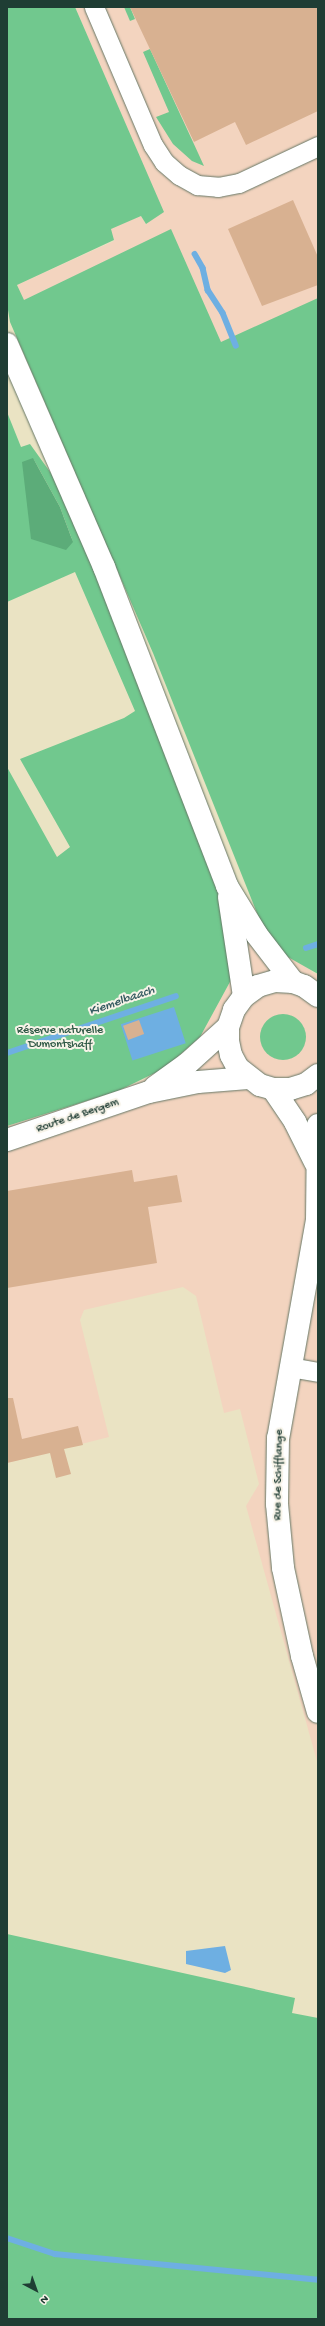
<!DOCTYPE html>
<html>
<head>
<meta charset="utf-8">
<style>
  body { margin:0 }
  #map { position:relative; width:325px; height:2326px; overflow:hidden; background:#eae3c3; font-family:"Gochi Hand",sans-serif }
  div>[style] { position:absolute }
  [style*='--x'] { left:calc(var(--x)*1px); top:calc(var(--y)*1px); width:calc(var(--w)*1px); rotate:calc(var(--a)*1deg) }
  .built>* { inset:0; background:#f3d4bf }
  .green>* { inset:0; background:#71c88e }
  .round { border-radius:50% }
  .forest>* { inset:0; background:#5cac79 }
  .water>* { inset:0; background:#6eafe2; transform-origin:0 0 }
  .stream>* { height:5.5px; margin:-2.75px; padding:0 2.75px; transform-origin:2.75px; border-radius:2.75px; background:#6eafe2 }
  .building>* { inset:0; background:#d8b191; transform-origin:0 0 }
  .roads { filter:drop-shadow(0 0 1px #676) drop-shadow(0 0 1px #676) }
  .street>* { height:19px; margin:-9.5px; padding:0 9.5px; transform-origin:9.5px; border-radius:9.5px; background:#fff }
  .secondary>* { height:22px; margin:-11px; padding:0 11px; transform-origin:11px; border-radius:11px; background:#fff }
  span { translate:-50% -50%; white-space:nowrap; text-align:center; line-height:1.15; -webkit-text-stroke:4px #f7f3e8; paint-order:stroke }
  .park-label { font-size:12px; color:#2f5946 }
  .street-label { font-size:12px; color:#1f3d34 }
  .water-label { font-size:13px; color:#335a60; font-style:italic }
  .frame { position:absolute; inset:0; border:8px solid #1f3d34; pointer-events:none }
  .north { position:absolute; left:16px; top:2270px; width:40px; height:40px; -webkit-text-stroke:3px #f7f3e8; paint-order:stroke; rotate:139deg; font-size:11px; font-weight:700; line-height:16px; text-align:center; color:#1f3d34 }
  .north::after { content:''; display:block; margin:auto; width:14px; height:18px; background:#1f3d34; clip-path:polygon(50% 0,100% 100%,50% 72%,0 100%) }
</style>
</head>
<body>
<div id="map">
  <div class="built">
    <i style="clip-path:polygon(75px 7px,318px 7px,318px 342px,90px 454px,17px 285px,114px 241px,110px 229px,141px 216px,146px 224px,163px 212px)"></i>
    <i style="clip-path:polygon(227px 886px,313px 973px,318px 974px,318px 1765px,246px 1506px,259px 1484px,240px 1409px,224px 1413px,196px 1296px,183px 1287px,84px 1310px,80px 1320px,109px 1437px,7px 1463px,7px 1126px,118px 1091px,147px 1078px,165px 1068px,200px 1037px,231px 980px)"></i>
  </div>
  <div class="green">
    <i style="clip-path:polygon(7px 7px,75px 7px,164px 212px,146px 224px,141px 216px,111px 229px,114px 240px,17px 285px,24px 300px,171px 229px,221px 342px,318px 298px,318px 974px,279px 952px,265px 933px,153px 653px,10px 322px,7px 304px)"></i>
    <i style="clip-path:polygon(124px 7px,130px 7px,135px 19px,130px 21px)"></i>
    <i style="clip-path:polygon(150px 49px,193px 142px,204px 166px,192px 161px,173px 144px,156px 117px,169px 112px,143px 52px)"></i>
    <i style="clip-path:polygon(evenodd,7px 412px,21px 447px,30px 444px,81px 515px,227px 886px,231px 980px,200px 1037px,165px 1068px,118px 1091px,7px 1126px,7px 767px,57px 857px,70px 847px,20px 759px,124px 718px,135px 711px,75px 572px,7px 602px,7px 412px,33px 458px,60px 507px,73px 542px,33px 458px)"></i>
    <i class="round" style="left:260px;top:1014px;width:46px;height:46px"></i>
    <i style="clip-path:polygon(7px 1934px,295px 1998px,292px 2013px,318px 2018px,318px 2319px,7px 2319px)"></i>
  </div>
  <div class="forest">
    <i style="clip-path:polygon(33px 458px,60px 507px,73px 542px,66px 550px,31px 539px,22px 462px)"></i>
  </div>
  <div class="water">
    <i style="left:174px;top:1007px;width:38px;height:56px;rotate:72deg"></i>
    <i style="clip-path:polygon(225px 1946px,231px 1970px,225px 1973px,186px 1964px,186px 1951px)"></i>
  </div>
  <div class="stream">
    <i style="--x:195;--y:254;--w:16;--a:60"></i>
    <i style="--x:203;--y:268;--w:23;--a:77"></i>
    <i style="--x:208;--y:290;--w:27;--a:57"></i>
    <i style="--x:223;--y:313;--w:35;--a:68"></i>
    <i style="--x:306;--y:948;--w:13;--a:-18"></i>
    <i style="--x:7;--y:1053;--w:178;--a:-18.6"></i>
    <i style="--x:7;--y:2238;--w:51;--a:18.4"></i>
    <i style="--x:55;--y:2254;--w:264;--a:5.6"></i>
  </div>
  <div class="building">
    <i style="clip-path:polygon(130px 7px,318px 7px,318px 111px,246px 145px,235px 122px,194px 142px)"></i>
    <i style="clip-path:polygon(293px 200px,318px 257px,318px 285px,262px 306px,228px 229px)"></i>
    <i style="left:139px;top:1020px;width:15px;height:17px;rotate:70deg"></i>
    <i style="clip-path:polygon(132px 1170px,134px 1182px,177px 1175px,182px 1202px,148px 1207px,157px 1263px,7px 1288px,7px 1191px)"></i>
    <i style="clip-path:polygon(7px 1398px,13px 1398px,22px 1439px,78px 1426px,83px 1445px,64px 1449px,71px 1474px,56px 1478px,50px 1453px,7px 1463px)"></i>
  </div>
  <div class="roads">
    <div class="street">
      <i style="--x:94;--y:7;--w:150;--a:66.9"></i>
      <i style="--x:153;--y:145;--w:20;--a:57"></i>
      <i style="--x:164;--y:162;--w:20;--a:41"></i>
      <i style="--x:179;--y:175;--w:21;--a:29"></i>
      <i style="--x:197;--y:185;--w:21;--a:5"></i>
      <i style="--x:218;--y:187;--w:21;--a:-11"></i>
      <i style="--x:239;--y:183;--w:87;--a:-25.1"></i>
      <i style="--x:290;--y:1367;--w:28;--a:10"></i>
    </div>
    <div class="secondary">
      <i style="--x:7;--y:344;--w:243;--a:66.5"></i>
      <i style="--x:104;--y:567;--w:342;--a:68.9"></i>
      <i style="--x:227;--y:886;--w:57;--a:58.5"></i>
      <i style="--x:257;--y:935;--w:59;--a:52.5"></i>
      <i style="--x:229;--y:897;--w:100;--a:81.4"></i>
      <i style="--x:318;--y:996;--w:17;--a:-144"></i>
      <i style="--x:304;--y:986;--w:12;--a:-160"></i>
      <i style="--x:293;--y:982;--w:18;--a:-177"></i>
      <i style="--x:275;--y:981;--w:18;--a:164"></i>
      <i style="--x:258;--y:986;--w:17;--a:144"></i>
      <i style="--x:244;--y:996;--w:17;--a:126"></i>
      <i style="--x:234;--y:1010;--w:18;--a:109"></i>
      <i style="--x:228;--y:1027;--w:14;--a:90"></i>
      <i style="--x:228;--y:1041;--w:14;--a:78"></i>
      <i style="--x:231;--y:1055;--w:15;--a:62"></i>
      <i style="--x:238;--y:1068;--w:28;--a:38"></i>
      <i style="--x:260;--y:1085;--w:14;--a:17"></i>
      <i style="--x:273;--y:1089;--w:17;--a:0"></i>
      <i style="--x:290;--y:1089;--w:17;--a:-17"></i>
      <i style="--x:306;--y:1084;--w:15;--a:-37"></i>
      <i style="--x:155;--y:1087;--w:39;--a:-36"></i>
      <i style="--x:187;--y:1064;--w:55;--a:-42.1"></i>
      <i style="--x:273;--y:1089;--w:40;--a:56"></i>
      <i style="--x:295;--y:1122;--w:45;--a:63.4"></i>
      <i style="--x:318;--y:1125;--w:95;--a:90.6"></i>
      <i style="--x:317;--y:1220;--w:221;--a:100.1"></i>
      <i style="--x:278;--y:1438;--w:66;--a:90.9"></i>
      <i style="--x:277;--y:1504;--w:64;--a:84.6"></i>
      <i style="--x:283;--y:1568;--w:90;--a:77.8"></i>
      <i style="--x:302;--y:1656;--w:58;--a:74.1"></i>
      <i style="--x:7;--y:1140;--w:150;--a:-18.7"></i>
      <i style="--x:149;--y:1092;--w:50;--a:-11.5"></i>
      <i style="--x:198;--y:1082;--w:50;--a:-4.6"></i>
    </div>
  </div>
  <div class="park-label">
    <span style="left:60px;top:1039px">Réserve naturelle<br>Dumontshaff</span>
  </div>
  <div class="street-label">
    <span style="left:78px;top:1117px;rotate:-19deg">Route de Bergem</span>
    <span style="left:280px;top:1475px;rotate:-89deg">Rue de Schifflange</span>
  </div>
  <div class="water-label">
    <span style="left:122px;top:1002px;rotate:-19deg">Kiemelbaach</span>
  </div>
  <div class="frame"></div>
  <div class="north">N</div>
</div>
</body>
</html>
